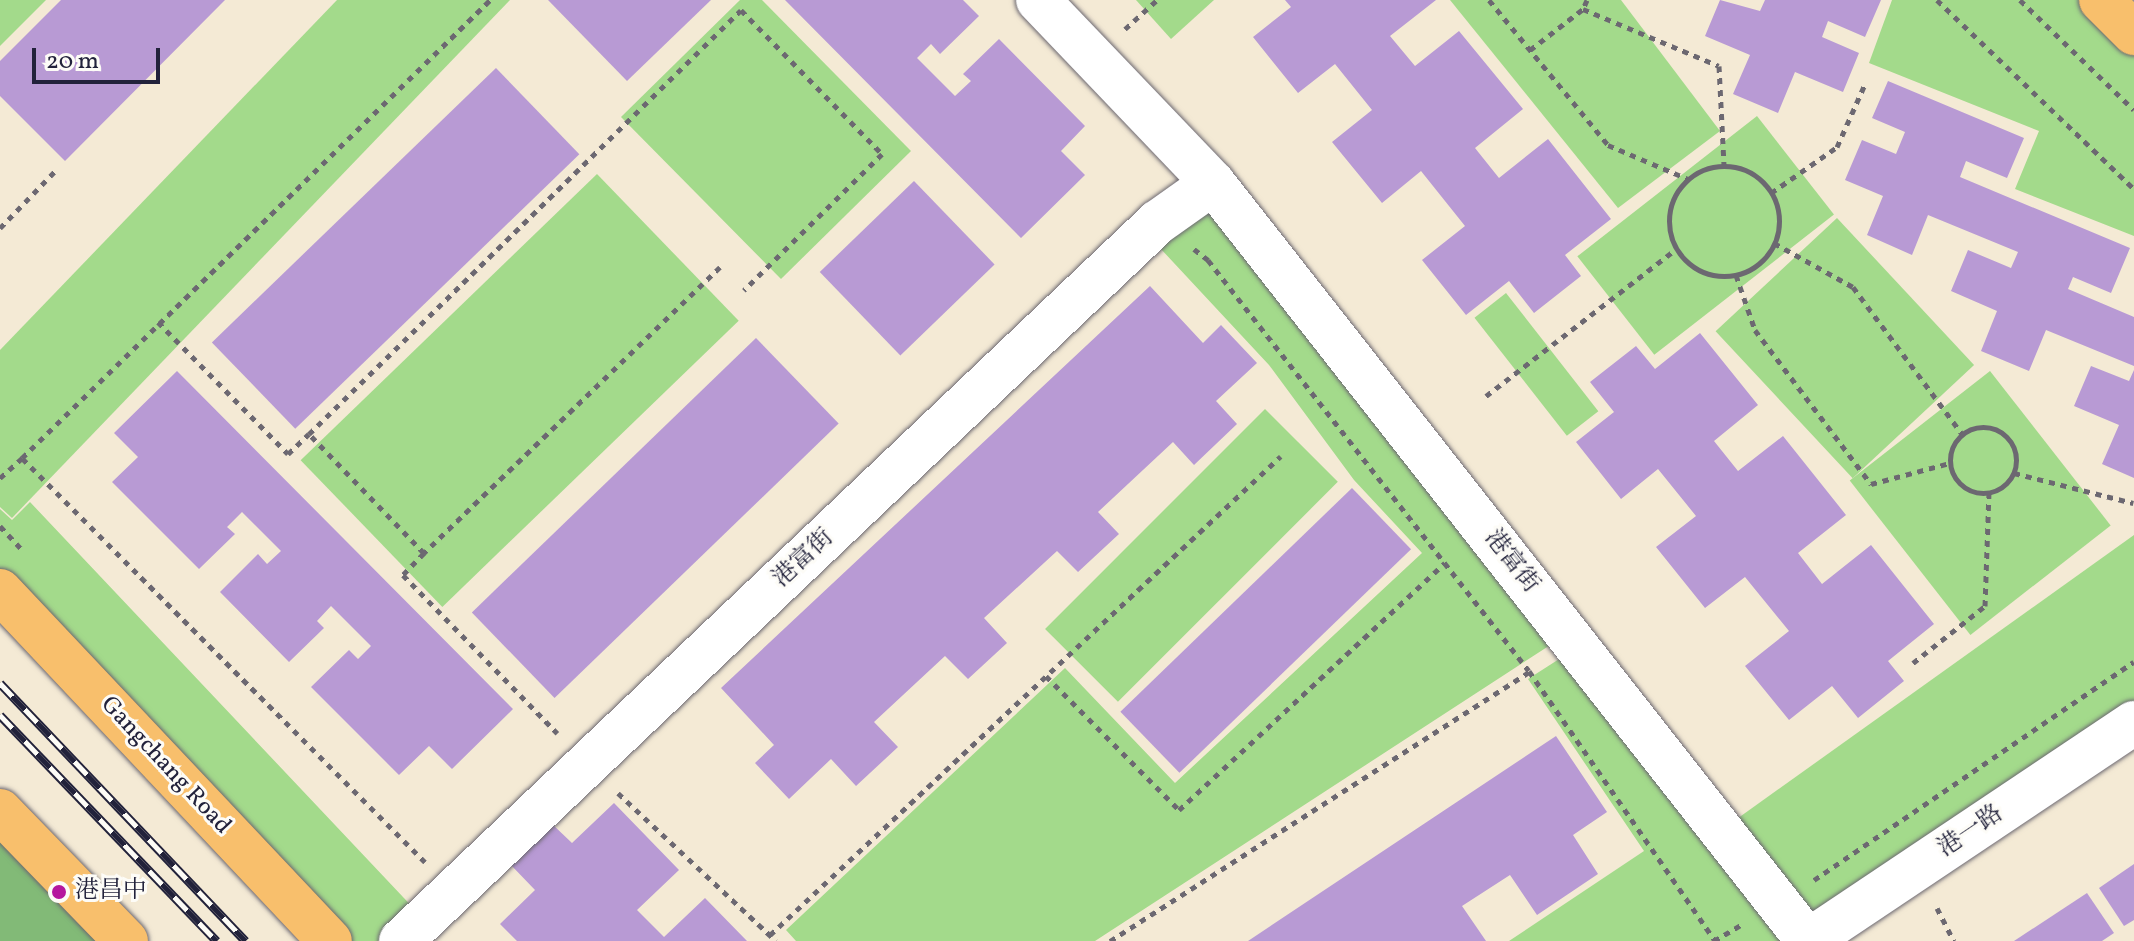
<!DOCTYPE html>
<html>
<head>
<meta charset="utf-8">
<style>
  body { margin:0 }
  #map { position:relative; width:2134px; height:941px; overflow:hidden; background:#f4ead5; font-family:Vollkorn,"Noto Serif SC",serif }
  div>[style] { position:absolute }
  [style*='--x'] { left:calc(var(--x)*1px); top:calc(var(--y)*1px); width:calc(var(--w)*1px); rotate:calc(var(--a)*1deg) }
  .green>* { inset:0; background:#a3da8b; transform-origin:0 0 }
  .forest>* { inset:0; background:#82ba77 }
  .building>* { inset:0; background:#b89ad4; transform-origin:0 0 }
  .path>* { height:5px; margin-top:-2.5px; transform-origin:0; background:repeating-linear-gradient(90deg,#6c6871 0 6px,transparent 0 12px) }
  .path>.ring { margin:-2.5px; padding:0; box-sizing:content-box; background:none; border:5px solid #6c6871; border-radius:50% }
  .roads { filter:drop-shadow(0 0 2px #6c6871) drop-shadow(0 0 2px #6c6871) }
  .minor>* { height:44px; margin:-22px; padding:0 22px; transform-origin:22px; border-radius:22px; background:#fff }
  .major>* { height:44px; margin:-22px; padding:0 22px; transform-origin:22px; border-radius:22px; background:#f8bf6c }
  .rail>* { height:9px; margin-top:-4.5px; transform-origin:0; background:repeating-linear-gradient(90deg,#fdfcf7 0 18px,#22223b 0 36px); box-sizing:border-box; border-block:2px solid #22223b }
  .dots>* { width:22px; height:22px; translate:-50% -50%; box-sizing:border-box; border:4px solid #fdfcf7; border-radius:50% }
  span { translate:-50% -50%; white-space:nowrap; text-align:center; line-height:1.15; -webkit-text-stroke:6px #fdfcf7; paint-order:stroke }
  .street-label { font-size:24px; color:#22223b }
  .poi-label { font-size:24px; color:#22223b }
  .left { translate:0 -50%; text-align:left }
  .scale { position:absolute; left:32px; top:48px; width:128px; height:36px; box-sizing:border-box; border:4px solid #22223b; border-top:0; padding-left:10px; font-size:24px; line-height:28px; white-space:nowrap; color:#22223b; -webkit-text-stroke:6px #fdfcf7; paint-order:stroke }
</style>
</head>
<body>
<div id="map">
  <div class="green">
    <i style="clip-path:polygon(0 0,46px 0,0 46px)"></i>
    <i style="clip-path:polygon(337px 0,510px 0,12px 518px,0 507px,0 350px)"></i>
    <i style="clip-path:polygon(740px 0,762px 0,911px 151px,781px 279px,621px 117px)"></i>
    <i style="clip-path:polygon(1136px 0,1214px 0,1171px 39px)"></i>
    <i style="clip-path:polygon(1450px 0,1621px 0,1720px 131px,1618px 208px)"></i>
    <i style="clip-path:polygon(1892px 0,2083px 0,2134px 50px,2134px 236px,2015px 189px,2039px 131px,1869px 63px)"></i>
    <i style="left:1757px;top:116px;width:125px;height:228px;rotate:52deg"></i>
    <i style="left:597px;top:174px;width:204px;height:412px;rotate:46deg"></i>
    <i style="clip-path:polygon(1213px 203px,1558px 640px,1095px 941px,796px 941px,786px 930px,1065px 668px,1175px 783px,1422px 553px,1354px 480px,1269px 365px,1160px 248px)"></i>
    <i style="left:1837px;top:218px;width:201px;height:166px;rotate:47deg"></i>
    <i style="left:1506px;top:293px;width:150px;height:40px;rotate:52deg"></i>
    <i style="left:1990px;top:371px;width:196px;height:178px;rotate:52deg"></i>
    <i style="left:1265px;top:409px;width:103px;height:311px;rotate:45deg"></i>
    <i style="clip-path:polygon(30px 502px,420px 915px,392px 941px,337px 941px,0 585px,0 509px,12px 520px)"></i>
    <i style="clip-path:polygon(2134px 535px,2134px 711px,1815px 926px,1734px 821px)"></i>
    <i style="clip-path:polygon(1567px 654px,1789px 941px,1509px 941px,1644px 851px,1528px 679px)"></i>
  </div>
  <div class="forest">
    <i style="clip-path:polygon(0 827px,112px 941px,0 941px)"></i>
  </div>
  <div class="building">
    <i style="clip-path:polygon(61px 0,225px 0,65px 161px,0 96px,0 61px)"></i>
    <i style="clip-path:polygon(548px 0,711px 0,627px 81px)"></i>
    <i style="clip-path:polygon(785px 0,963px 0,979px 16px,940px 54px,931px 44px,917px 58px,955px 96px,971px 81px,963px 74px,999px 39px,1085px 126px,1061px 151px,1085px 175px,1021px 238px)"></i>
    <i style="clip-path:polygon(1285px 0,1436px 0,1390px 36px,1415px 66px,1459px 31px,1523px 109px,1475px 148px,1499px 178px,1548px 139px,1611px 219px,1565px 255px,1581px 276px,1534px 313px,1509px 281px,1466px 315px,1422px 260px,1465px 226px,1421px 171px,1382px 203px,1332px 142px,1372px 110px,1335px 64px,1298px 93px,1253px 37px,1291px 7px)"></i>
    <i style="clip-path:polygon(1720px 0,1760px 11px,1765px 0,1881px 0,1865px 37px,1828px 21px,1822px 37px,1859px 53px,1843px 92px,1795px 72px,1778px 113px,1733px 94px,1750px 55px,1705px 36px)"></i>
    <i style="left:496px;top:68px;width:120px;height:395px;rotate:46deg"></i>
    <i style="clip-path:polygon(1888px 81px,2024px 138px,2007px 178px,1966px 161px,1960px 177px,2130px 248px,2111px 293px,2073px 277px,2068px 289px,2134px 317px,2134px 366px,2046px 330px,2029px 371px,1981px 351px,1997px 311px,1951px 291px,1968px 250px,2011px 268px,2018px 252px,1928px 215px,1912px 255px,1867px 235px,1883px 196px,1845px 180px,1862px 140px,1896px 154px,1905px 132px,1872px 118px)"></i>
    <i style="left:914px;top:181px;width:116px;height:131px;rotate:46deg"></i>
    <i style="clip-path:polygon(1150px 286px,1203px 343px,1221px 325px,1257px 363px,1216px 401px,1237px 424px,1194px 465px,1173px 442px,1098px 512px,1119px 534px,1078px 572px,1057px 551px,984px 618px,1007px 643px,968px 679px,945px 656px,874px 722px,898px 747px,856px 786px,831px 759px,789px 799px,755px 763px,774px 745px,721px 688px)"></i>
    <i style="clip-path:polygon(1700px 333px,1758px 405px,1714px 441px,1738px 471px,1783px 436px,1846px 515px,1798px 553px,1822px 584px,1871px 545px,1934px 624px,1888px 661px,1904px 681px,1858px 718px,1832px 686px,1789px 720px,1745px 666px,1789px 631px,1745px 577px,1705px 608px,1656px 547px,1696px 516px,1658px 469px,1621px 499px,1576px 442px,1614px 412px,1590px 382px,1636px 346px,1655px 369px)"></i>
    <i style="left:756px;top:338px;width:119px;height:395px;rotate:46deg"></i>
    <i style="clip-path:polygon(2091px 366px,2129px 381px,2134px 370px,2134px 478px,2102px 464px,2119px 425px,2074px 406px)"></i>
    <i style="clip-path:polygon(177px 371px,513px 709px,452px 769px,429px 746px,399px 775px,311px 687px,349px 650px,358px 659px,371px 646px,331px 606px,317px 621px,324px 628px,289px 662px,220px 592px,258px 554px,267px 564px,281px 551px,242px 512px,227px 527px,235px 534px,199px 569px,112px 482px,138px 457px,114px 433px)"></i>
    <i style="left:1352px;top:488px;width:85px;height:322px;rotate:46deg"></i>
    <i style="clip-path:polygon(1556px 736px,1607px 812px,1573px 835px,1598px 874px,1537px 915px,1510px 875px,1462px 906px,1486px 941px,1248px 941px)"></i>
    <i style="clip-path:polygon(614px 803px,679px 870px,637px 910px,664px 937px,705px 898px,747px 941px,517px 941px,500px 924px,535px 890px,509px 863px,551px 823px,572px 843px)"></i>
    <i style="clip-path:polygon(2134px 864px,2134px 920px,2124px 926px,2099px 888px)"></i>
    <i style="clip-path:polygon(2087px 893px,2114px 933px,2102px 941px,2014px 941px)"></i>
  </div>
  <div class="path">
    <i style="--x:1489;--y:0;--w:188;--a:50.6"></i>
    <i style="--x:1608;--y:145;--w:87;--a:23"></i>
    <i style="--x:1587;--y:0;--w:10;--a:114"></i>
    <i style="--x:1583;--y:9;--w:147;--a:22.7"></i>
    <i style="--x:1719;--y:66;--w:100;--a:87.1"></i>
    <i style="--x:1937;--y:0;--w:273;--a:43.8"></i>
    <i style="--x:2020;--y:0;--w:158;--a:44"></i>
    <i style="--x:1125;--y:29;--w:43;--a:-42.2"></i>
    <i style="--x:1530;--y:50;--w:67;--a:-37.7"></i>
    <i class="ring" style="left:1669px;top:166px;width:105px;height:105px"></i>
    <i style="--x:1771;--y:193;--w:80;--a:-34.9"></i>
    <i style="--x:1837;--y:147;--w:71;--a:-66"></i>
    <i style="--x:0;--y:228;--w:79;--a:-46"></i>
    <i style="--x:1774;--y:243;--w:90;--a:29.1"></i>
    <i style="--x:1853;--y:287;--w:183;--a:53.4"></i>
    <i style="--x:1194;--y:249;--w:18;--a:38"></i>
    <i style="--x:1208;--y:260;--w:521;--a:52.01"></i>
    <i style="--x:1529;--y:671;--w:328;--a:55.4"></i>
    <i style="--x:720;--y:267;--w:412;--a:136"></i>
    <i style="--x:424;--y:553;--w:165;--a:-134"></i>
    <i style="--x:309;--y:434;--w:605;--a:-44.46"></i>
    <i style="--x:741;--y:10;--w:202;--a:45.6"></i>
    <i style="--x:882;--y:154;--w:194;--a:135.4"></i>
    <i style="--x:1736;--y:275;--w:58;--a:70.9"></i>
    <i style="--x:1755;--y:330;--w:193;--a:53"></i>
    <i style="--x:1871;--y:484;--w:82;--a:-14.9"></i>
    <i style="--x:158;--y:322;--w:185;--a:45.4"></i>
    <i style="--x:288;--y:454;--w:29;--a:-44"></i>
    <i style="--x:1486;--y:396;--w:240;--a:-37.7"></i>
    <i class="ring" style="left:1950px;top:427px;width:61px;height:61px"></i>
    <i style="--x:2014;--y:473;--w:123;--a:14.1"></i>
    <i style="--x:0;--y:478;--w:30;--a:-42"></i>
    <i style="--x:0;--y:526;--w:35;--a:47"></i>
    <i style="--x:424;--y:553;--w:30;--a:134"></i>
    <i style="--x:403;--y:575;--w:221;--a:45.7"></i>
    <i style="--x:1913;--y:663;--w:92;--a:-38.4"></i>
    <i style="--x:1985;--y:606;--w:114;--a:-88"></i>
    <i style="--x:1046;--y:676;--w:189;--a:45.2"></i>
    <i style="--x:1179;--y:810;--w:363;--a:-42.9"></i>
    <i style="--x:618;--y:793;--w:216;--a:43.1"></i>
    <i style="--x:425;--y:862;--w:571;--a:-134.93"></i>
    <i style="--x:22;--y:458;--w:655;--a:-44.38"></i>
    <i style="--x:1814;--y:880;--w:387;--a:-34.3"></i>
    <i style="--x:1937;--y:908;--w:37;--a:63"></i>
    <i style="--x:770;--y:935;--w:700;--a:-43.15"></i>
    <i style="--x:1110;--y:941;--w:499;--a:-32.7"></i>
    <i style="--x:1714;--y:941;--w:31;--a:-31"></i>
  </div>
  <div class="roads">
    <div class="minor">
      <i style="--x:1038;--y:0;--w:253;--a:46.3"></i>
      <i style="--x:401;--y:941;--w:1044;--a:-43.53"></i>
      <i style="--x:1158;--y:222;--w:67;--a:-35.3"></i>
      <i style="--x:1213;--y:183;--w:964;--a:51.87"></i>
      <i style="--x:1808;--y:941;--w:392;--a:-33.8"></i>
    </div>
    <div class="major">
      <i style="--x:2101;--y:0;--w:47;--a:45"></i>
      <i style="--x:0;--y:591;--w:481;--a:46.7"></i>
      <i style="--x:0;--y:811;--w:181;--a:45.9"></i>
    </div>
  </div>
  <div class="rail">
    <i style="--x:0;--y:683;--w:356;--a:46.4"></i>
    <i style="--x:0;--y:715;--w:313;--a:46.2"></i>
  </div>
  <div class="dots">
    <i style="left:59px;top:892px;background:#b5179e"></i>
  </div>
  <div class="street-label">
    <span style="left:804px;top:559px;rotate:-43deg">港富街</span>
    <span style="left:1511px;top:562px;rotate:52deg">港富街</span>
    <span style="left:165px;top:766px;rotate:47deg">Gangchang Road</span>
    <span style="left:1971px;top:832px;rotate:-34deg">港一路</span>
  </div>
  <div class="poi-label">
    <span class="left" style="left:75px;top:892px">港昌中</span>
  </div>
  <div class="scale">20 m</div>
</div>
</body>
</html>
